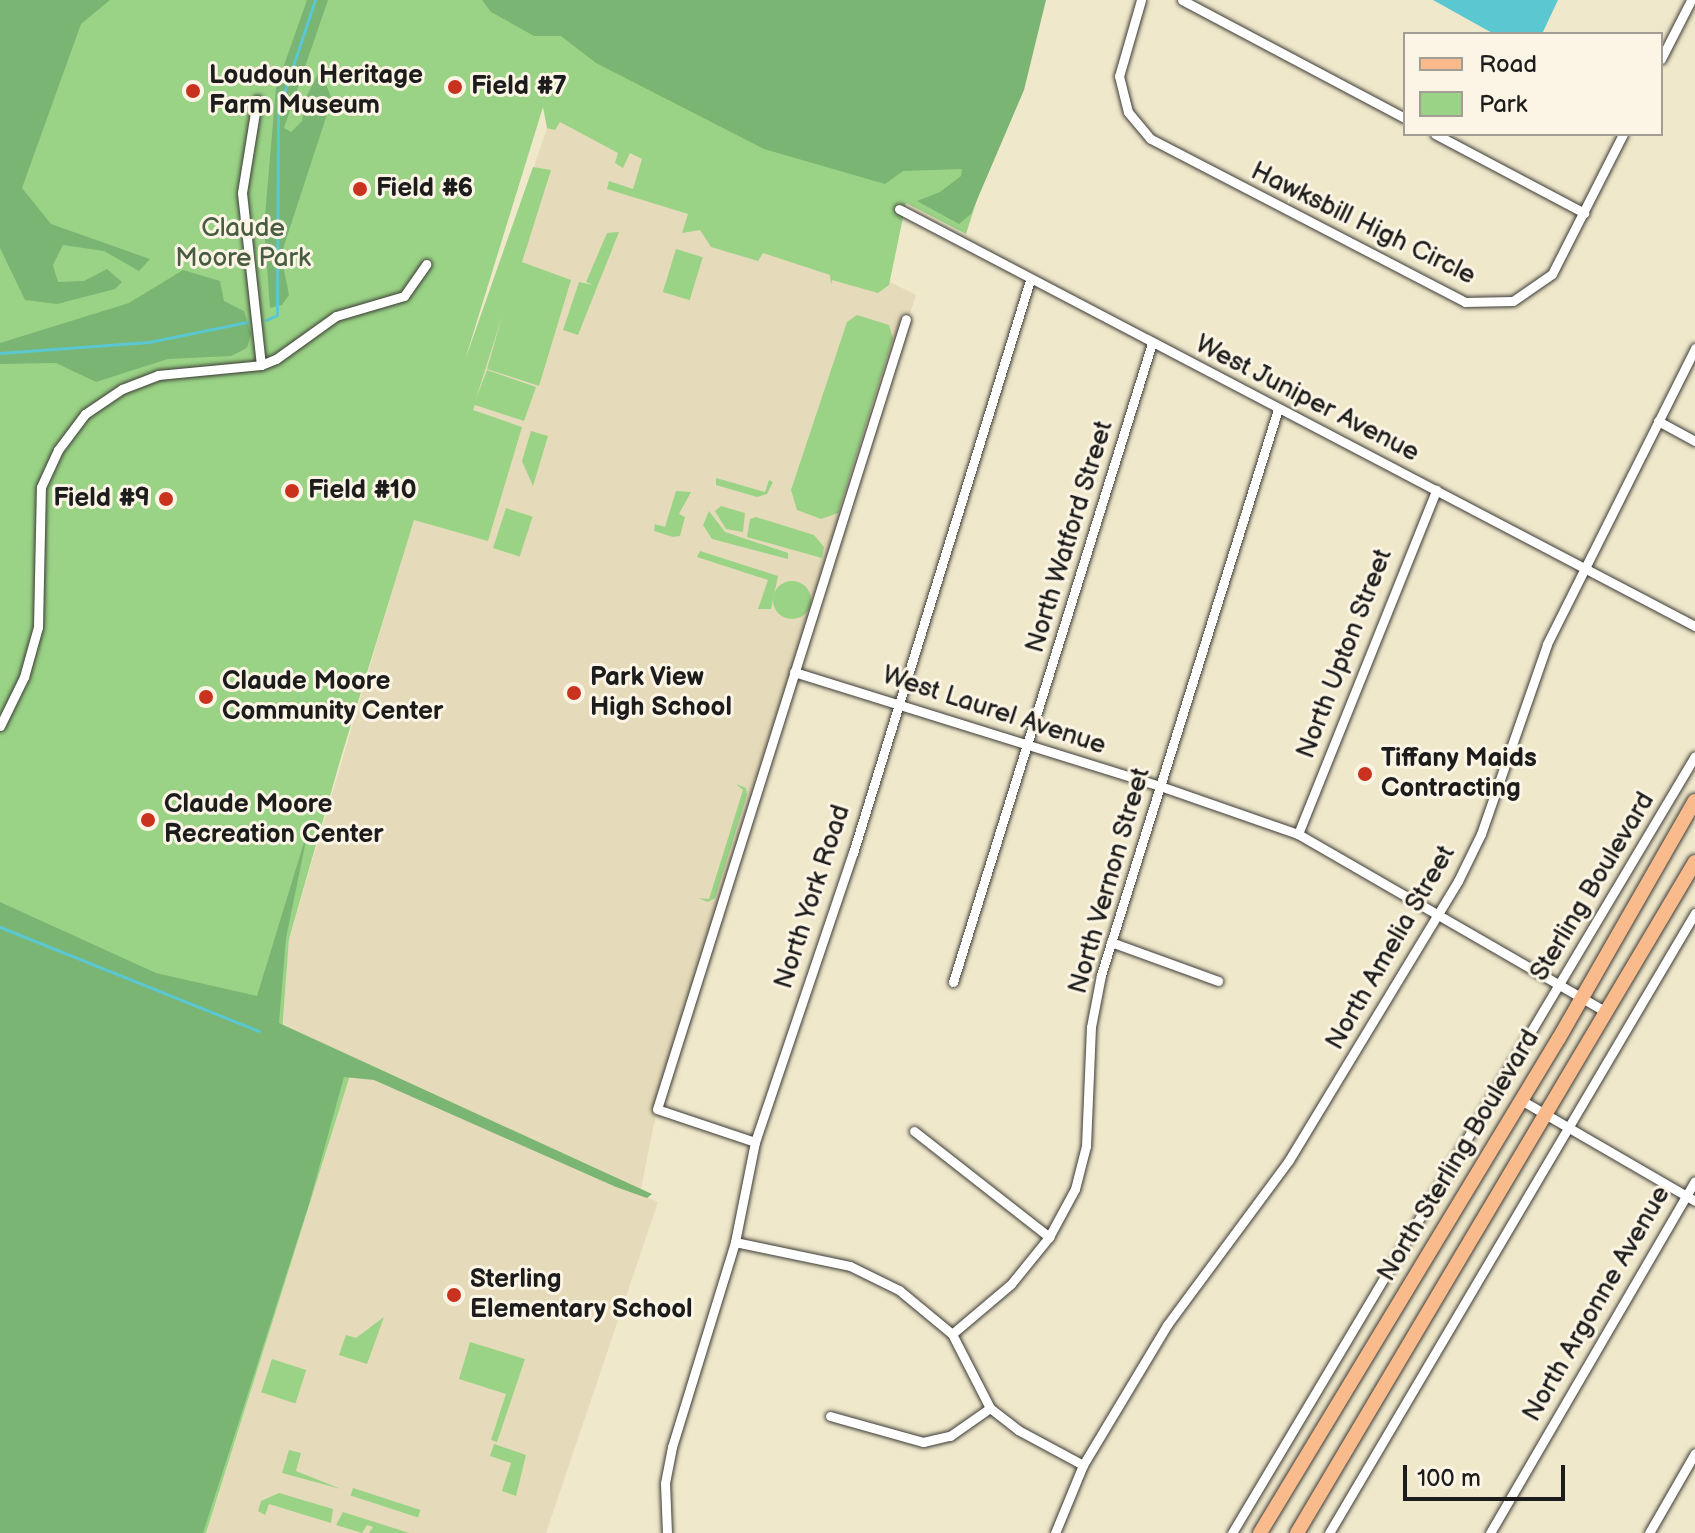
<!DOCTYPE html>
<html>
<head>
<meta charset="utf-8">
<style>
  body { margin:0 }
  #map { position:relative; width:1695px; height:1533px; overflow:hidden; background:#f0e8cb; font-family:"Balsamiq Sans",sans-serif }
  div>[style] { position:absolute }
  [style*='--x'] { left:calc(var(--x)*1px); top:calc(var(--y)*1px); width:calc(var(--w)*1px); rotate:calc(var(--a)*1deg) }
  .built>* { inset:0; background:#e5dbba }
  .green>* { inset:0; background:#9ad386; transform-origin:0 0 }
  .round { border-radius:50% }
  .forest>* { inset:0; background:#7bb573 }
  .water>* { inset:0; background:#5ac7d1 }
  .stream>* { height:3px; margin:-1.5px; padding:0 1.5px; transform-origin:1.5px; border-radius:1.5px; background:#5ac7d1 }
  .roads { filter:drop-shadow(0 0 2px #3c3b36) drop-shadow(0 0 2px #3c3b36) }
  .street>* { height:9px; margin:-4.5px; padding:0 4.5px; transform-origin:4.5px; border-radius:4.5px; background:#fff }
  .primary>* { height:14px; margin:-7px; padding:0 7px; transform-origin:7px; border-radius:7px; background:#fabb8c }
  .dots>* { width:22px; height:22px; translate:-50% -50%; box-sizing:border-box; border:4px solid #fcf5e5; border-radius:50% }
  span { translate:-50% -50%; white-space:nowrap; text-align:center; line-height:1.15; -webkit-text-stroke:6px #fcf5e5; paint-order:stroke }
  .poi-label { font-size:26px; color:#1c1c1c; font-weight:700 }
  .left { translate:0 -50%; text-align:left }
  .right { translate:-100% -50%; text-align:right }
  .street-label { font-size:26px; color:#1c1c1c }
  .park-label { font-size:26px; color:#485c41 }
  .legend { position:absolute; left:1403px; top:32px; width:260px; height:104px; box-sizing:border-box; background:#fcf5e5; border:2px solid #a29e95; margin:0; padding:10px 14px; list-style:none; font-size:24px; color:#1c1c1c }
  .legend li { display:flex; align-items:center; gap:16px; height:40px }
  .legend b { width:40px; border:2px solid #a29e95 }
  .scale { position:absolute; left:1403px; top:1465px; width:162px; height:36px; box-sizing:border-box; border:4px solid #1c1c1c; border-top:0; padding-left:10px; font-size:24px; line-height:28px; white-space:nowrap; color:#1c1c1c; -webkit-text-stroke:6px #fcf5e5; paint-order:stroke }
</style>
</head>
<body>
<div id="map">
  <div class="built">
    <i style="clip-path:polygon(543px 104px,642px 159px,916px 295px,657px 1109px,640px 1194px,658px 1202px,546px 1533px,206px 1533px,353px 1066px,282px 1033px,289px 939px,413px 521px,547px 128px)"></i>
  </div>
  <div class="green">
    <i style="clip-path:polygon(0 0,1041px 0,966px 234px,906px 203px,889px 285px,878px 293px,832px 280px,831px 285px,830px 275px,763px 253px,758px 261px,711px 247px,700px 230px,682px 233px,688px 214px,607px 189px,609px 181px,633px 189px,642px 159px,630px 153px,623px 168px,615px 163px,618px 153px,560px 122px,555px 130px,547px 128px,543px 107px,465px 360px,533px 167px,551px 170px,522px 262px,571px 280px,539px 386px,487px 369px,503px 313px,476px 399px,487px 370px,536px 387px,524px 421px,475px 405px,473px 410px,522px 427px,488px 541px,414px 520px,342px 754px,289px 939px,282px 1033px,353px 1066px,206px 1533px,0 1533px)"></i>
    <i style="clip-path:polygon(619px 232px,578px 335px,563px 330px,579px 282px,593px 285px,586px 282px,607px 233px)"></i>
    <i style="left:676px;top:249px;width:28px;height:45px;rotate:17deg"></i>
    <i style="clip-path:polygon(857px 315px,889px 325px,893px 338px,838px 513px,821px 519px,797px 510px,791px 490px,847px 322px)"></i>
    <i style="clip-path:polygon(531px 431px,548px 436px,533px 486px,522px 461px)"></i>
    <i style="clip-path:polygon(716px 478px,765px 492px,769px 480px,773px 482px,767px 494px,757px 497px,716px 485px)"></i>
    <i style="clip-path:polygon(676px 491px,691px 492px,679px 514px,685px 517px,680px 536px,673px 537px,654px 531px,655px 524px,665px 527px)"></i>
    <i style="clip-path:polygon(721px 506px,745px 513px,743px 532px,726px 529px,715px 511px)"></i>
    <i style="left:506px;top:508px;width:28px;height:42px;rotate:18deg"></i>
    <i style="clip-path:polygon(709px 511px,725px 532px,788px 553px,788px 559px,712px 539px,703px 525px)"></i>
    <i style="clip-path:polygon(756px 517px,814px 535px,824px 547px,822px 558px,747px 537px,750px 519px)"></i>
    <i style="clip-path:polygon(700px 551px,778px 576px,771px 609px,758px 609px,768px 580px,697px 557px)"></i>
    <i class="round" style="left:773px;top:581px;width:38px;height:38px"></i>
    <i style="clip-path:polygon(736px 784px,746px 788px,747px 795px,715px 898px,708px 902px,698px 898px,709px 899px,743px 790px)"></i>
    <i style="clip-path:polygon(384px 1317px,367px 1364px,339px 1355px,346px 1335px,356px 1338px)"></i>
    <i style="clip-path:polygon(470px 1342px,525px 1359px,497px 1442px,491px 1440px,506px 1394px,459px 1379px)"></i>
    <i style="left:272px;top:1359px;width:36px;height:35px;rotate:18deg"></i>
    <i style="clip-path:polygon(494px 1444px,526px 1455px,516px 1496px,502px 1491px,511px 1463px,490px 1456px)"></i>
    <i style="clip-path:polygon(289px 1450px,301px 1453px,296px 1471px,341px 1489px,282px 1473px)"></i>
    <i style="left:353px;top:1488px;width:71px;height:8px;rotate:18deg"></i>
    <i style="clip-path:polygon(279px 1493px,333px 1509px,331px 1523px,269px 1504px,265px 1515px,258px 1511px,261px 1501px)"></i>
    <i style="clip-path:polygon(343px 1512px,403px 1531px,409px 1533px,369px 1533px,373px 1527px,367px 1525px,362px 1533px,336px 1525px)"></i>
  </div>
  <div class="forest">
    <i style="clip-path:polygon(0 0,110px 0,81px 24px,22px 188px,51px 224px,150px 259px,139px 271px,104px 251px,63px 245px,53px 265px,58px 282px,84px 281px,107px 269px,122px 282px,115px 289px,57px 304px,25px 300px,0 248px)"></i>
    <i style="clip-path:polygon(307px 0,328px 0,284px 128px,291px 132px,302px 121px,306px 97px,320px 70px,332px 99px,281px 255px,289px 295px,282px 305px,270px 308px,264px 227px,276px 88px)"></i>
    <i style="clip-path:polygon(482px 0,1046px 0,1024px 90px,971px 214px,959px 224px,917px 201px,940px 192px,961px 176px,962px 169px,903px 171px,885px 184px,764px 149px,596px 63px,561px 36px,534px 36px,491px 12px)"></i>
    <i style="clip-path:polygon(183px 270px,220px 281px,224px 301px,244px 311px,251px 334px,247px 348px,231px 356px,168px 359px,96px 382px,56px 363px,0 364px,0 343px,129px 303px)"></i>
    <i style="clip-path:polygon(309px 826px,286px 938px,279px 1023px,652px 1194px,647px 1198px,616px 1187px,374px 1080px,344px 1077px,309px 1204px,203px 1533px,0 1533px,0 902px,156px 973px,257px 996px)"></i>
  </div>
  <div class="water">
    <i style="clip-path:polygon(1433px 0,1558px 0,1542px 34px,1494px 34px)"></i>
  </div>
  <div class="stream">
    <i style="--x:266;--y:320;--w:12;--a:-24"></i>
    <i style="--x:277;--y:315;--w:204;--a:-89.7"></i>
    <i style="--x:278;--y:111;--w:117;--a:-71.6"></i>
    <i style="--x:0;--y:353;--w:149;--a:-4.2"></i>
    <i style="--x:149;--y:342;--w:100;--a:-11.5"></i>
    <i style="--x:0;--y:927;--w:279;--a:21.9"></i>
  </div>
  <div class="roads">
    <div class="street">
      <i style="--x:1141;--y:0;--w:79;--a:106.1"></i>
      <i style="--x:1119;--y:76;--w:37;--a:76"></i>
      <i style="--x:1128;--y:112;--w:35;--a:50"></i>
      <i style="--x:1151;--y:139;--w:354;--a:27.4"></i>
      <i style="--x:1465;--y:302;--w:48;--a:-1.2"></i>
      <i style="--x:1513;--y:301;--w:47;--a:-34.7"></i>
      <i style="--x:1552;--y:274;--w:157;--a:-63.1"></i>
      <i style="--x:1182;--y:0;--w:252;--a:27.9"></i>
      <i style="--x:1661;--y:59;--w:66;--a:-63"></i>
      <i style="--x:257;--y:100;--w:94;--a:99.2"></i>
      <i style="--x:242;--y:193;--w:173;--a:83.7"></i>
      <i style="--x:1435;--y:134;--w:169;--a:27.9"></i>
      <i style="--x:899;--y:209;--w:899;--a:27.65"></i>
      <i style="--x:1658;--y:421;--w:42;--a:28.4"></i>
      <i style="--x:794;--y:672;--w:383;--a:17.3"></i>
      <i style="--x:1160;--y:786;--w:146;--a:19.2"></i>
      <i style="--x:1298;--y:834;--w:354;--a:30"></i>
      <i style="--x:0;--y:726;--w:55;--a:-63.9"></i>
      <i style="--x:24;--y:677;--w:52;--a:-74.4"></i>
      <i style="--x:38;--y:627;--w:140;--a:-88.8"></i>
      <i style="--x:41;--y:487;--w:41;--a:-65.3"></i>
      <i style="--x:58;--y:450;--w:45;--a:-53.1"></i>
      <i style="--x:85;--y:414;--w:45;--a:-34"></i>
      <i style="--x:122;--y:389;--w:39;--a:-21"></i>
      <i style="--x:158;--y:375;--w:103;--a:-5.5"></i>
      <i style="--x:261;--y:365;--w:16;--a:-22"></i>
      <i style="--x:276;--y:359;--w:74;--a:-35.6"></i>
      <i style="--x:336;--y:316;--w:71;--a:-16.4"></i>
      <i style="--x:404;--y:296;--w:39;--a:-55"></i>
      <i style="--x:1298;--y:834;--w:371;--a:-68.1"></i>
      <i style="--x:1111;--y:942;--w:114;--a:20"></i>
      <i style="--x:953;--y:982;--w:669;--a:-72.7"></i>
      <i style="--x:1521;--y:1100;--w:201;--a:30.1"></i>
      <i style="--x:914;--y:1131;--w:172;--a:38.1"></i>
      <i style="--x:755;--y:1142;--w:103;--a:-161.4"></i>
      <i style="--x:657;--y:1109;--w:828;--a:-72.51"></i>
      <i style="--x:735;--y:1242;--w:117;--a:11.8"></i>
      <i style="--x:850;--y:1266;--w:55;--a:26.1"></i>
      <i style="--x:899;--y:1290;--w:69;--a:39.7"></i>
      <i style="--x:952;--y:1334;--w:83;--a:62.8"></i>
      <i style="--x:990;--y:1408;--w:36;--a:38"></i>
      <i style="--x:1018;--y:1430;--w:74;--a:28.3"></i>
      <i style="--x:952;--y:1334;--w:77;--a:-40.3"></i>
      <i style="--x:1011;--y:1284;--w:60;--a:-51"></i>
      <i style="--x:1049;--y:1237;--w:55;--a:-61.6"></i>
      <i style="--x:1075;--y:1189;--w:44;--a:-75.7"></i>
      <i style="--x:1086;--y:1146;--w:119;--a:-87.6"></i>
      <i style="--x:1091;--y:1027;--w:53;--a:-79.1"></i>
      <i style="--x:1101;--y:975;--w:593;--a:-72.63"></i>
      <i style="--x:830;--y:1416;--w:97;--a:15.6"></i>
      <i style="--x:923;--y:1442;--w:28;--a:-13"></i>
      <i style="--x:950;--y:1436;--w:49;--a:-35"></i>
      <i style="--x:667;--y:1533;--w:50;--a:-92.3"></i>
      <i style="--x:665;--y:1483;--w:37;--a:-79"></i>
      <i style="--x:672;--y:1447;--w:214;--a:-72.9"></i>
      <i style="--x:735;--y:1242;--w:102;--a:-78.7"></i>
      <i style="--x:755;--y:1142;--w:305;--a:-71.3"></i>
      <i style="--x:853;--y:853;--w:600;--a:-72.83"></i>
      <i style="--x:1055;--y:1533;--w:74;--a:-67.6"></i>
      <i style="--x:1083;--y:1465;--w:163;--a:-59"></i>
      <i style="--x:1167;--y:1325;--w:205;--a:-53.5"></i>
      <i style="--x:1289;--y:1160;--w:326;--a:-58.8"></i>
      <i style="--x:1458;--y:881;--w:52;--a:-63.9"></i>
      <i style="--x:1481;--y:834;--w:201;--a:-70.8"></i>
      <i style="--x:1547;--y:644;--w:331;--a:-63.4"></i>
      <i style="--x:1232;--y:1533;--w:904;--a:-59.21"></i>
      <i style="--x:1329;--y:1533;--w:720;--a:-59.45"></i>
      <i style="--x:1490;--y:1533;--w:407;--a:-59.8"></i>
      <i style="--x:1649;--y:1533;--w:92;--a:-60.1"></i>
    </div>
    <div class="primary">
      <i style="--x:1260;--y:1533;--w:578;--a:-58.87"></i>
      <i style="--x:1559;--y:1038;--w:273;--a:-60.2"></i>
      <i style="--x:1297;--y:1533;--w:780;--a:-59.33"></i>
    </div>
  </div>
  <div class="dots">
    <i style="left:455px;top:87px;background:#c8321e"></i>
    <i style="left:193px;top:91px;background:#c8321e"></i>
    <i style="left:360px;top:189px;background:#c8321e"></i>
    <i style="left:292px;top:491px;background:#c8321e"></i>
    <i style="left:166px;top:499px;background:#c8321e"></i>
    <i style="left:574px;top:693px;background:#c8321e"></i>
    <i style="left:206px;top:697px;background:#c8321e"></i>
    <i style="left:1365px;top:774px;background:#c8321e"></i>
    <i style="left:148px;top:820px;background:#c8321e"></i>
    <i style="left:454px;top:1295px;background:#c8321e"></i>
  </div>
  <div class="poi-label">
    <span class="left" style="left:209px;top:91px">Loudoun Heritage<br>Farm Museum</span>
    <span class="left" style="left:471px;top:87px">Field #7</span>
    <span class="left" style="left:376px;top:189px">Field #6</span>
    <span class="left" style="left:308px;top:491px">Field #10</span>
    <span class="right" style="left:150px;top:499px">Field #9</span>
    <span class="left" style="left:590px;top:693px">Park View<br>High School</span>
    <span class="left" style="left:222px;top:697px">Claude Moore<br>Community Center</span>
    <span class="left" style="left:1381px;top:774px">Tiffany Maids<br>Contracting</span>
    <span class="left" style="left:164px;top:820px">Claude Moore<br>Recreation Center</span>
    <span class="left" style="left:470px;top:1295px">Sterling<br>Elementary School</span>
  </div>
  <div class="street-label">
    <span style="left:1363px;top:224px;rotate:26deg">Hawksbill High Circle</span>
    <span style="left:1307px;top:399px;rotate:27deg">West Juniper Avenue</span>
    <span style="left:1070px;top:537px;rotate:-73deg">North Watford Street</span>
    <span style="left:1345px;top:654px;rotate:-69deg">North Upton Street</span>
    <span style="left:994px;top:711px;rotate:18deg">West Laurel Avenue</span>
    <span style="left:1110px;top:881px;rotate:-74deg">North Vernon Street</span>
    <span style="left:1593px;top:887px;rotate:-59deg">Sterling Boulevard</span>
    <span style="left:813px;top:897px;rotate:-72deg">North York Road</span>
    <span style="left:1391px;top:948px;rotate:-60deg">North Amelia Street</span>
    <span style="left:1459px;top:1156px;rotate:-59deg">North Sterling Boulevard</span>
    <span style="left:1597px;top:1304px;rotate:-60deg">North Argonne Avenue</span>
  </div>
  <div class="park-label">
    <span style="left:243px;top:244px">Claude<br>Moore Park</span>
  </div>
  <ul class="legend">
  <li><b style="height:10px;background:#fabb8c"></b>Road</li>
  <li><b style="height:22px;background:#9ad386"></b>Park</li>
  </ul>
  <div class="scale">100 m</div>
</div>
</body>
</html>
